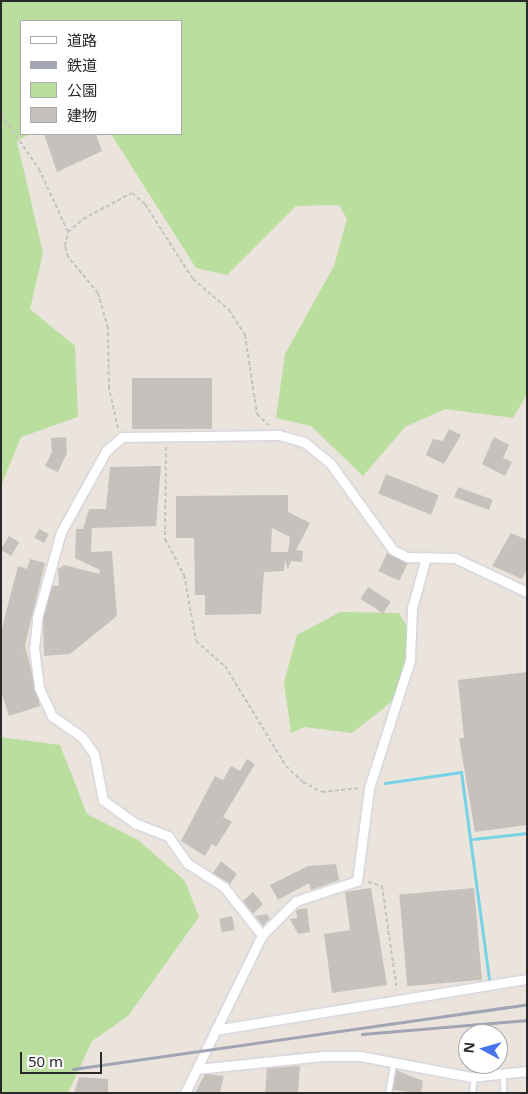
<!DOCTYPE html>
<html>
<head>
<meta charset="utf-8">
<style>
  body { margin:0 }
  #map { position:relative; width:528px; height:1094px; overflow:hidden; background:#ebe4dd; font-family:"Noto Sans","Noto Sans JP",sans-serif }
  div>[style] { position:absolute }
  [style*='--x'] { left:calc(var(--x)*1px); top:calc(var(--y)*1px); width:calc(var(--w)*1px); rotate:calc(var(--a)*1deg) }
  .green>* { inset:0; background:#b9de9d }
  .stream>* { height:3px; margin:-1.5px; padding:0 1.5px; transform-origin:1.5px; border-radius:1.5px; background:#77d2e6 }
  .building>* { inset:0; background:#c6c1bc; transform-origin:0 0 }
  .path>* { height:2px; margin-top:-1px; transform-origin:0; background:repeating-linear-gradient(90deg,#c3c3c3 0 4px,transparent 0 6.5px) }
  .roads { filter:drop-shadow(0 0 1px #cbcfdb) drop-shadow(0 0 1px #cbcfdb) }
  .service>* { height:4.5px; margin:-2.25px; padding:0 2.25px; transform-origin:2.25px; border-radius:2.25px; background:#fff }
  .minor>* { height:9px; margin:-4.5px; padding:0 4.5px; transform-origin:4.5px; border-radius:4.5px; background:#fff }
  .rail>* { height:3px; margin:-1.5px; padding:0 1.5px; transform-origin:1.5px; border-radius:1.5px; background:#a0a4b3 }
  span { translate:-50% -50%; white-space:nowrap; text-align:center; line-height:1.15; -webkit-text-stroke:4px #fff; paint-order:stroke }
  .frame { position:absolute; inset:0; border:2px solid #2a2a2a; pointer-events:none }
  .legend { position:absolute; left:20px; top:20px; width:162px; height:115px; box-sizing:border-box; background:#fff; border:1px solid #aaa; margin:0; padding:6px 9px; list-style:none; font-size:15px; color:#2a2a2a }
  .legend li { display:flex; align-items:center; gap:10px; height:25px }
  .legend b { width:25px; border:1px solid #aaa }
  .north { position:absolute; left:458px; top:1024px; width:50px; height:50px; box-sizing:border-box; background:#fff; border:1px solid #aaa; border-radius:50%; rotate:276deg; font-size:14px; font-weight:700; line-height:20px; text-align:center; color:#2a2a2a }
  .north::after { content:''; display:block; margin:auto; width:18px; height:22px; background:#4774ed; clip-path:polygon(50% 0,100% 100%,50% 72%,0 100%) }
  .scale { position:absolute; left:20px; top:1052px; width:82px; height:22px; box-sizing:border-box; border:2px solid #2a2a2a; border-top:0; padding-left:6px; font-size:15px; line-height:18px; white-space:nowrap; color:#2a2a2a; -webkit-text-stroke:4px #fff; paint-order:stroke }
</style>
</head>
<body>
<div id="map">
  <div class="green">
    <i style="clip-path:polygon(1px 1px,527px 1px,527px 394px,513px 418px,445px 409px,405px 427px,363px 476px,311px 426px,276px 418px,285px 354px,334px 266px,347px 219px,339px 205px,296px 206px,227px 275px,196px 268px,111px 134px,181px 134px,181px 21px,21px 21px,21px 134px,30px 134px,17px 141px,43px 253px,30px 309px,75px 346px,78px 417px,21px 437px,1px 486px)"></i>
    <i style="clip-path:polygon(340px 612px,399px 613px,414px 639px,399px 696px,352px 733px,304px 727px,291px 733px,284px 682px,297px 635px)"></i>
    <i style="clip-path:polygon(1px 737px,60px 745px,87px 814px,138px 840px,185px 881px,199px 917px,128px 1016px,92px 1041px,68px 1093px,1px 1093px)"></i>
  </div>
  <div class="stream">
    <i style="--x:385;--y:783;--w:77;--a:-8.2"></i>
    <i style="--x:461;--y:772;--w:210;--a:82.3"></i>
    <i style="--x:473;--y:839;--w:54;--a:-6.3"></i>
  </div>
  <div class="building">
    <i style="clip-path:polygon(44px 134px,96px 134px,102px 151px,57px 172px)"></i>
    <i style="left:132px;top:378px;width:80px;height:51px"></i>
    <i style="clip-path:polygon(449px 429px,461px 435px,444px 464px,426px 455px,433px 439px,443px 441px)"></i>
    <i style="clip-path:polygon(66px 437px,67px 453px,58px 472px,45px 466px,52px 452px,51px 438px)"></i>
    <i style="clip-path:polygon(494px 437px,509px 445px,503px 458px,512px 462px,505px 476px,482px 464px)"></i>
    <i style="clip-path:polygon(161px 466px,156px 526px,92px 528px,91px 552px,112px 551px,117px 616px,70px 654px,44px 656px,43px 619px,52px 586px,59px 586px,58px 569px,64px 565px,99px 574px,100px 570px,75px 558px,76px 529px,83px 529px,89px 509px,106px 509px,110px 467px)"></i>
    <i style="left:386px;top:474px;width:57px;height:21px;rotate:22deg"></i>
    <i style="left:458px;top:487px;width:37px;height:11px;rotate:20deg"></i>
    <i style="clip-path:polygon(evenodd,288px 495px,288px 512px,310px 523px,296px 550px,303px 551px,302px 562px,291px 561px,288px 569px,285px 560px,284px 571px,264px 572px,261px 614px,205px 615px,205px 595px,195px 595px,194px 538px,176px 538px,176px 496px,288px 495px,272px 528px,290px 537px,288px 552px,271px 552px,272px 528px)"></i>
    <i style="left:39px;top:529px;width:11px;height:10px;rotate:27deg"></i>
    <i style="clip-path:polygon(511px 533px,527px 540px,527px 569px,522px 579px,492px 566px)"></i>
    <i style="left:9px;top:536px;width:12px;height:16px;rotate:31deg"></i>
    <i style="left:387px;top:553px;width:23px;height:20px;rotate:25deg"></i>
    <i style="clip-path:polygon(30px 559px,45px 563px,25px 645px,40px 706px,9px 716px,1px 691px,1px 632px,18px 566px,27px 569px)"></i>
    <i style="left:368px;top:587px;width:27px;height:14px;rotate:33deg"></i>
    <i style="clip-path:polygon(527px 672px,527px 825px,475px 832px,459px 738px,464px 738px,458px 680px)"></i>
    <i style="clip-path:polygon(247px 759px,255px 764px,223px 817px,232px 822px,216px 847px,212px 844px,205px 856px,181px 841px,215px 776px,223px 780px,231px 766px,240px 771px)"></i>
    <i style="clip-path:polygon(221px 861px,237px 874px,230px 884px,213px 873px)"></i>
    <i style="clip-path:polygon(336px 864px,339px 880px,311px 890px,309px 883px,278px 900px,270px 885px,308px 866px)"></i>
    <i style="clip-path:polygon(371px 888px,387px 985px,332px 993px,324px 934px,350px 930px,345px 892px)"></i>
    <i style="left:474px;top:888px;width:92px;height:75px;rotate:85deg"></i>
    <i style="clip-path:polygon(253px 892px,263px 904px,253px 914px,243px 901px)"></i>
    <i style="clip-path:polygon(307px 908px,310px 932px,298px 934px,290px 919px,297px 918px,296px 910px)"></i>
    <i style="clip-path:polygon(267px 914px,270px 918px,263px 926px,255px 916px)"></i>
    <i style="left:232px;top:916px;width:14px;height:13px;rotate:78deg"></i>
    <i style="clip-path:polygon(300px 1066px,298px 1093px,265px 1093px,267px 1068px)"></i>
    <i style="clip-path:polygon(396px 1070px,423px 1081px,421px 1093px,393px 1090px)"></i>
    <i style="clip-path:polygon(205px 1074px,224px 1076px,220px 1093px,195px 1093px)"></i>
    <i style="clip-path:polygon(79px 1077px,108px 1079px,108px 1093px,74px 1093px)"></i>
  </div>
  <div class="path">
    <i style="--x:1;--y:114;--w:67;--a:55.4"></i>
    <i style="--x:39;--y:169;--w:69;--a:65.3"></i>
    <i style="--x:118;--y:428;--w:41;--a:-102.7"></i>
    <i style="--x:109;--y:388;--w:60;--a:-91"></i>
    <i style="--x:108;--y:328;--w:36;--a:-106"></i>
    <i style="--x:98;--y:293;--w:47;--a:-129.8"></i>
    <i style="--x:68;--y:257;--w:11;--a:-105"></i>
    <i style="--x:65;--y:246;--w:14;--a:-78"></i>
    <i style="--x:68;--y:232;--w:20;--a:-41"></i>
    <i style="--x:83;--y:219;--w:55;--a:-28"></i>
    <i style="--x:132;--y:193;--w:17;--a:40"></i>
    <i style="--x:145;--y:204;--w:89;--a:57.4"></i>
    <i style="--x:193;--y:279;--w:48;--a:40.7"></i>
    <i style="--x:229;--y:310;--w:30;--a:57"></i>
    <i style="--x:245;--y:335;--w:80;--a:81.4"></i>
    <i style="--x:257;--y:414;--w:16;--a:45"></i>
    <i style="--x:166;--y:447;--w:92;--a:90.6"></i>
    <i style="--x:165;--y:539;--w:41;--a:62.2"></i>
    <i style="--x:184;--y:575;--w:67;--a:79.7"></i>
    <i style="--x:196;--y:641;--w:38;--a:41"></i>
    <i style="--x:225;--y:666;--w:117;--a:58.6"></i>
    <i style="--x:286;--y:766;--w:23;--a:43"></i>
    <i style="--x:303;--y:782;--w:21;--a:28"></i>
    <i style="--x:322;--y:792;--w:36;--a:-6"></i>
    <i style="--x:1;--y:652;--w:23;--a:-7"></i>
    <i style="--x:368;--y:882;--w:15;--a:16"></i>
    <i style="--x:382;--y:886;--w:105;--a:81.8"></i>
  </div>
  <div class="roads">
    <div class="service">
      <i style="--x:503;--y:1074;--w:19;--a:87"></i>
      <i style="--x:388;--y:1093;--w:29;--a:-80"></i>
      <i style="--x:472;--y:1093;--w:16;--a:-83"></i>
    </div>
    <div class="minor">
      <i style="--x:262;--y:935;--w:61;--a:-128.4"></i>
      <i style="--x:224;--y:887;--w:44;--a:-147"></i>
      <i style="--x:187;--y:863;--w:33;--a:-125"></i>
      <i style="--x:168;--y:836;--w:34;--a:-159"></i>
      <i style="--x:136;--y:824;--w:41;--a:-144"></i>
      <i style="--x:103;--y:800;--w:47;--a:-101.1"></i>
      <i style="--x:94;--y:754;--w:21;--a:-125"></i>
      <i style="--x:82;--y:737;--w:37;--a:-145"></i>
      <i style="--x:52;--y:716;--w:31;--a:-115"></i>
      <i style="--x:39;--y:688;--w:39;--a:-97"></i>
      <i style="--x:34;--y:649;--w:31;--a:-84"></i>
      <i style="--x:37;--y:618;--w:89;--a:-74.4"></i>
      <i style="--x:61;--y:532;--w:93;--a:-60.9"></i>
      <i style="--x:106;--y:451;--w:21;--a:-41"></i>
      <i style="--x:122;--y:437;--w:157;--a:-0.7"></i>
      <i style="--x:279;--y:435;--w:26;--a:16"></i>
      <i style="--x:304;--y:442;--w:33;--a:39"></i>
      <i style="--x:330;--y:463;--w:107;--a:54.1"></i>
      <i style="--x:393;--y:550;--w:16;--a:27"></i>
      <i style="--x:407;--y:557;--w:48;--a:1.2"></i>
      <i style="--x:455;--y:558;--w:80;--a:25.3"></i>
      <i style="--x:215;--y:1030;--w:316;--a:-9.3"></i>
      <i style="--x:197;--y:1069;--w:127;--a:-5.9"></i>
      <i style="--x:323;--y:1056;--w:37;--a:0"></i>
      <i style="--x:360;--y:1056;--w:113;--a:10.7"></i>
      <i style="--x:471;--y:1077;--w:56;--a:-6.1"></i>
      <i style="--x:185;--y:1093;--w:176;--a:-64"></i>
      <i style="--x:262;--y:935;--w:48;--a:-45"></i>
      <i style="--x:296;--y:901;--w:64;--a:-18.2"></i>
      <i style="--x:357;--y:881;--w:94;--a:-82.6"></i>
      <i style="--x:369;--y:788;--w:134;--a:-72.2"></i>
      <i style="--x:410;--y:660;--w:52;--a:-87.8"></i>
      <i style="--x:412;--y:608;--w:53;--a:-74.6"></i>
    </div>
  </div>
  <div class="rail">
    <i style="--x:362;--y:1034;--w:166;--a:-4.8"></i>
    <i style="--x:73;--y:1069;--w:459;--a:-8.1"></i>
  </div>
  <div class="frame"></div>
  <ul class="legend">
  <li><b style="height:6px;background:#fff"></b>道路</li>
  <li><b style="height:6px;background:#a0a4b3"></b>鉄道</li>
  <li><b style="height:14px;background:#b9de9d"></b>公園</li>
  <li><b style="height:14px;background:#c6c1bc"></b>建物</li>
  </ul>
  <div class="north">N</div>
  <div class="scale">50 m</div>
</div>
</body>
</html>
